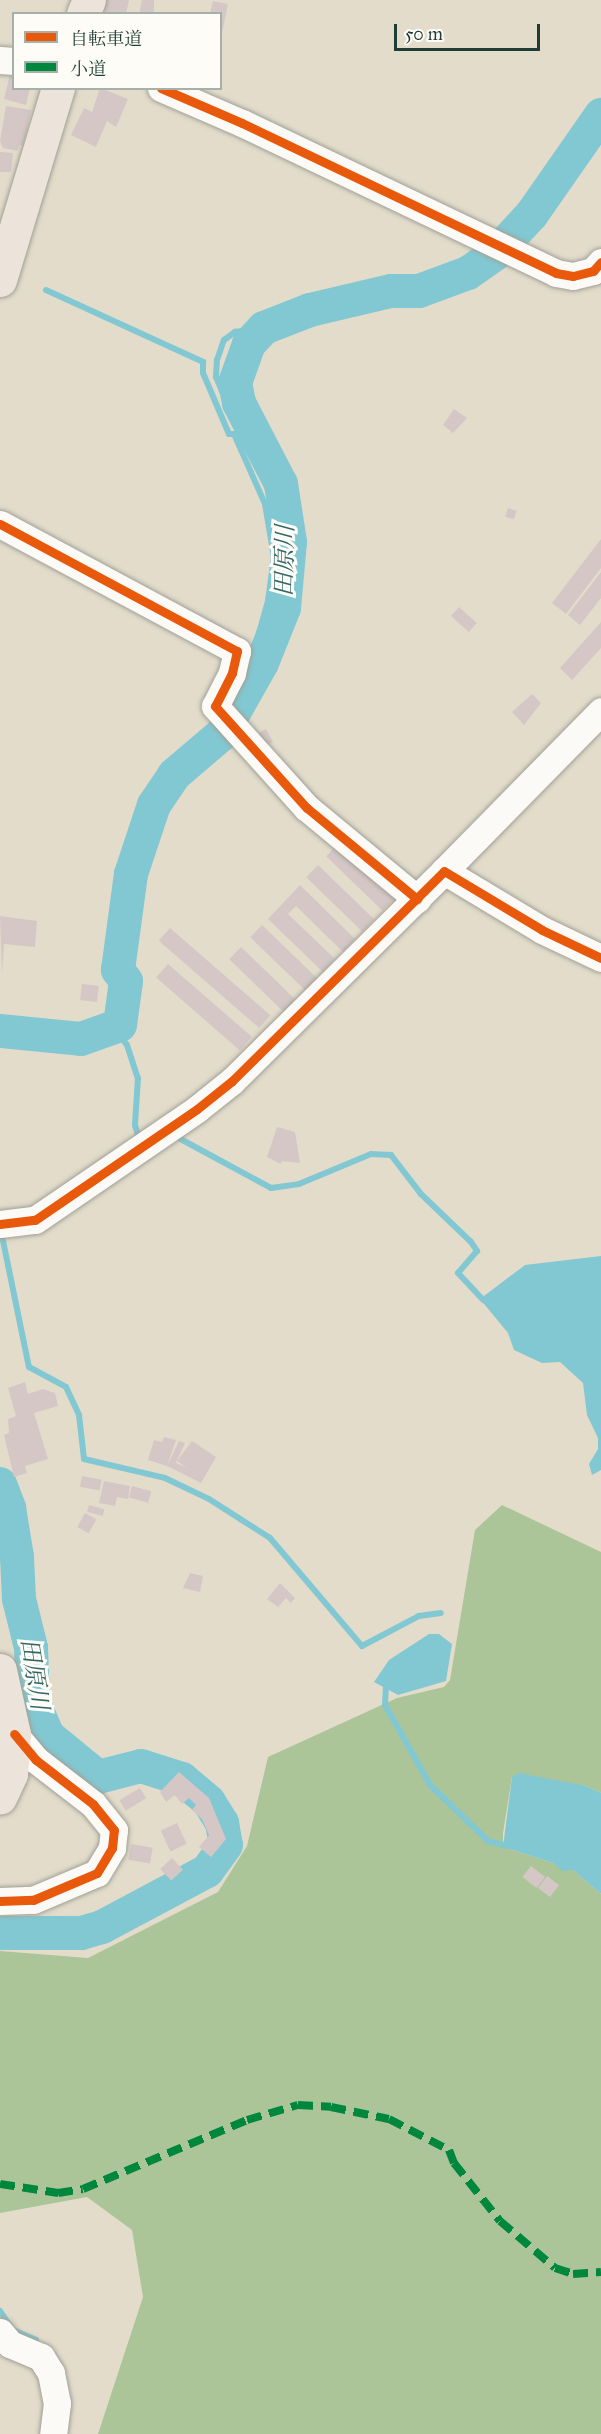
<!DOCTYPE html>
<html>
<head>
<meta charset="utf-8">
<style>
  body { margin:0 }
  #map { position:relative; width:601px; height:2434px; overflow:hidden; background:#e3dccb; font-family:"IM FELL Great Primer","Noto Serif JP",serif }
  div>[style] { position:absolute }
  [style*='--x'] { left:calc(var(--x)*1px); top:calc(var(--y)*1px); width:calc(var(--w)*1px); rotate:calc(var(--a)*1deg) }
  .forest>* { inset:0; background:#abc599 }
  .water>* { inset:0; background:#82c8d2 }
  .stream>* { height:6px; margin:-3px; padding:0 3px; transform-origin:3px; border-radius:3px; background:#82c8d2 }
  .river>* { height:34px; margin:-17px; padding:0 17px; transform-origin:17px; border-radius:17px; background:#82c8d2 }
  .building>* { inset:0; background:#d5c7c6; transform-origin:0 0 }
  .roads { filter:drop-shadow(0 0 2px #a1a196) drop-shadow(0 0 2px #a1a196) }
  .minor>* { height:27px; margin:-13.5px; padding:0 13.5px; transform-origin:13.5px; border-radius:13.5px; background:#fbfaf7 }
  .major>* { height:33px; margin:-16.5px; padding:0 16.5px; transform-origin:16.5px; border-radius:16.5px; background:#ece4db }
  .quiet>* { height:8px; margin-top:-4px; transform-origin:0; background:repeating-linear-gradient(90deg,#00873e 0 15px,transparent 0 23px) }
  .cycleway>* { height:9px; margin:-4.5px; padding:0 4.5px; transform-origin:4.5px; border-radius:4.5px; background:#e8590c }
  span { translate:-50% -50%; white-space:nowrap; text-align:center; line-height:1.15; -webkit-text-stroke:6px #fdfcf7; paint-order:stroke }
  .water-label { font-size:24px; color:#306464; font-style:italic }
  .legend { position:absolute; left:12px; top:12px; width:210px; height:78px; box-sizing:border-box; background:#fdfcf7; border:2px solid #a4b0a9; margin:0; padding:8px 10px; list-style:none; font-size:18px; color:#1f3d34 }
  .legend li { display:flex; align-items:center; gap:12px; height:30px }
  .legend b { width:30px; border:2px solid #a4b0a9 }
  .scale { position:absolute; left:394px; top:24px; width:146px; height:27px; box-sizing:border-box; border:3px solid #1f3d34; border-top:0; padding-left:8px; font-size:18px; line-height:21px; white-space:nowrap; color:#1f3d34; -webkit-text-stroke:4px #fdfcf7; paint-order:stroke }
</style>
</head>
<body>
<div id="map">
  <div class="forest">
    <i style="clip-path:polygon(502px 1505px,601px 1552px,601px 1793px,586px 1786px,512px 1777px,503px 1833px,503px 1847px,553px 1863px,562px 1870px,573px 1870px,601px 1894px,601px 2434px,98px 2434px,143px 2297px,132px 2230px,87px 2197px,0 2213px,0 1951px,88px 1958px,218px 1892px,247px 1846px,268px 1757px,397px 1698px,444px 1687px,450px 1680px,475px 1530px)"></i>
  </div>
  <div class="water">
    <i style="clip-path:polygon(601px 1256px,601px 1470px,592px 1475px,589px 1464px,598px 1449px,598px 1438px,587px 1415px,583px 1383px,560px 1362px,542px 1363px,514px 1350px,508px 1333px,480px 1299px,525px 1265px)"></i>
    <i style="clip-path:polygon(429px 1634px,439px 1634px,452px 1644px,446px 1681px,398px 1695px,374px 1682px,389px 1660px)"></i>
    <i style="clip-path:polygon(519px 1773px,586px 1786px,601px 1793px,601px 1894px,573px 1870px,562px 1871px,553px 1863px,503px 1847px,512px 1777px)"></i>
  </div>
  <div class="stream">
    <i style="--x:46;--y:290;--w:173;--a:24.6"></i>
    <i style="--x:203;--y:362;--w:11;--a:90"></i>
    <i style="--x:203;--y:373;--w:66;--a:66.9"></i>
    <i style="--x:229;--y:434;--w:5;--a:0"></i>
    <i style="--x:234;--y:434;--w:77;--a:66.1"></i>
    <i style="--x:265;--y:504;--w:54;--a:80.4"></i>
    <i style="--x:274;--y:557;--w:44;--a:97.8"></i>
    <i style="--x:268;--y:601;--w:103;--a:105.8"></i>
    <i style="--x:240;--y:700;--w:16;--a:142"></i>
    <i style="--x:245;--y:416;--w:34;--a:-133"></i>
    <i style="--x:222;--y:391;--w:15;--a:-113"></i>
    <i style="--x:216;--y:377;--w:17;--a:-87"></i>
    <i style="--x:217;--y:360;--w:21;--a:-71"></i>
    <i style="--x:224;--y:340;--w:14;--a:-36"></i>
    <i style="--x:235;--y:332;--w:29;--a:-8"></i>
    <i style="--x:174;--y:775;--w:71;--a:-50.7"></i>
    <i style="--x:115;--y:1030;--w:19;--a:51"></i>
    <i style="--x:127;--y:1045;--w:35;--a:72"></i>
    <i style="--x:138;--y:1078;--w:47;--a:93.7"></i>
    <i style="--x:135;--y:1125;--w:15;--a:74"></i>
    <i style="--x:172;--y:1138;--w:4;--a:-34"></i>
    <i style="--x:175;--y:1136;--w:109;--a:28.4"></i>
    <i style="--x:271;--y:1188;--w:28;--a:-8"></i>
    <i style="--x:299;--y:1184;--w:78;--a:-22.6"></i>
    <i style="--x:371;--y:1154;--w:20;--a:3"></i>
    <i style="--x:391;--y:1155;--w:49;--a:52.4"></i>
    <i style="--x:421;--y:1194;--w:69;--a:43.8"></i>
    <i style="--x:471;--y:1242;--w:11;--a:56"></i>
    <i style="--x:477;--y:1251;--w:29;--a:131"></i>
    <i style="--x:458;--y:1273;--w:37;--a:47"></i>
    <i style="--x:1;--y:1231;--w:139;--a:78.4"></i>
    <i style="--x:29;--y:1367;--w:42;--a:28.4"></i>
    <i style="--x:66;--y:1387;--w:31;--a:65"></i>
    <i style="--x:79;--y:1415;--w:44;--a:83.5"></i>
    <i style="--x:84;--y:1459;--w:83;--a:13.2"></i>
    <i style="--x:165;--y:1478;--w:49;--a:25.5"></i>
    <i style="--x:209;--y:1499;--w:72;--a:32.6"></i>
    <i style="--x:270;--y:1538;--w:142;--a:49.6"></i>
    <i style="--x:362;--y:1646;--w:64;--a:-27.8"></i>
    <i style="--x:419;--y:1616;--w:22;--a:-8"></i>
    <i style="--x:386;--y:1685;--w:20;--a:93"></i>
    <i style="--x:385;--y:1705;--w:92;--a:60.6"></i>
    <i style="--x:430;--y:1785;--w:81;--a:44"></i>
    <i style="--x:488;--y:1841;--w:20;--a:15"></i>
    <i style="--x:0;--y:2311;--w:23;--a:56"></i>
    <i style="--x:13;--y:2330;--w:25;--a:23"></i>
  </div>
  <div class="river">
    <i style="--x:0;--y:1031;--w:81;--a:5.6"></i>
    <i style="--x:81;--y:1039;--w:41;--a:-19.7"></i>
    <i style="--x:120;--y:1025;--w:44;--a:-82.2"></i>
    <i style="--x:126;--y:981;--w:14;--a:-126"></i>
    <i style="--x:118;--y:970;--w:97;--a:-82.3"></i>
    <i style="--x:131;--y:874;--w:73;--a:-71.6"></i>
    <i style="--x:154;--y:805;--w:36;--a:-56"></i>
    <i style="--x:174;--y:775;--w:63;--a:-40.5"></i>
    <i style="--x:222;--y:734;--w:81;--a:-60.6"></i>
    <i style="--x:262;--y:663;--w:59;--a:-68.2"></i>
    <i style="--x:284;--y:608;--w:66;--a:-84.8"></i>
    <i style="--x:290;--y:542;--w:59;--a:-98.8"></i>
    <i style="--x:281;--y:484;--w:91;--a:-117.4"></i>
    <i style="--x:239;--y:403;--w:20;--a:-101"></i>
    <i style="--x:235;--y:383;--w:41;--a:-70.3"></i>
    <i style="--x:249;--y:344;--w:22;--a:-47"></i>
    <i style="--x:264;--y:328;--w:49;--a:-21.4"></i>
    <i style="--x:310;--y:310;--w:83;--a:-13.2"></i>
    <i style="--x:391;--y:291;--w:28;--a:0"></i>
    <i style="--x:419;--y:291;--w:52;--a:-20.2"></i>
    <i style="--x:468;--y:273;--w:33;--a:-35"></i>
    <i style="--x:495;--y:254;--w:54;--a:-47.2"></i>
    <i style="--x:532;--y:214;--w:121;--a:-55.1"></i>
    <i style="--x:0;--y:1484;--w:26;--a:69"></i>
    <i style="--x:9;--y:1508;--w:50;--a:80.7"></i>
    <i style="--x:17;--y:1557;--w:42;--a:87.3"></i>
    <i style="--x:19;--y:1599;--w:50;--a:76.2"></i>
    <i style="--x:31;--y:1648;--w:53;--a:87.8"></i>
    <i style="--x:33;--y:1701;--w:38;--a:67"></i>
    <i style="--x:48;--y:1736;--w:65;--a:39.4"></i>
    <i style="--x:98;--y:1777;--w:44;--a:-14.3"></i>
    <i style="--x:141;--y:1766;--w:43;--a:17.6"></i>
    <i style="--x:182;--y:1779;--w:35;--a:40"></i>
    <i style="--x:209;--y:1802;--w:25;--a:58"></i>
    <i style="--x:222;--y:1823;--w:22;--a:80"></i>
    <i style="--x:226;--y:1845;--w:32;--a:126"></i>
    <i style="--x:207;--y:1871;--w:119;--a:151.9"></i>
    <i style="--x:102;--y:1927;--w:22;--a:164"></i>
    <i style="--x:81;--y:1933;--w:81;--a:180"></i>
  </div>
  <div class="building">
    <i style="clip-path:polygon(107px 0,129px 0,126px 14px,101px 14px)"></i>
    <i style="clip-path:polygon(142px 0,154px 0,154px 14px,139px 14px)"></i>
    <i style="clip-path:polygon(213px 1px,228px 4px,222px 33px,220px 14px,210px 14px)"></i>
    <i style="clip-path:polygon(11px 70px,14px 88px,30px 88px,26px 105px,4px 99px)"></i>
    <i style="clip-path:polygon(100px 88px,128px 99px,116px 127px,107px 121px,96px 147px,71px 135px,84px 108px,92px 112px)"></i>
    <i style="clip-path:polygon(6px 106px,31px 110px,23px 146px,19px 145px,18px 151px,3px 148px,0 141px)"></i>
    <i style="clip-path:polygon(0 152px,13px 153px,11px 172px,0 172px)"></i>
    <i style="clip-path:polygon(454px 409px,467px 418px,453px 433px,443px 425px)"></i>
    <i style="left:508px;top:508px;width:9px;height:9px;rotate:18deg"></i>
    <i style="clip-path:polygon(601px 539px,601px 568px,566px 614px,552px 603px)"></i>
    <i style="clip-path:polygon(601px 572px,601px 598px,580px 625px,568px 615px)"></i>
    <i style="left:459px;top:607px;width:24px;height:12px;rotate:42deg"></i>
    <i style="clip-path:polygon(601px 622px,601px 648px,572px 680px,560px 668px)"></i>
    <i style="clip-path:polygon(532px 694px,541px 703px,524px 725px,512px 712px)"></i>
    <i style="clip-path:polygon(266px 729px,273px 742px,265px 746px,257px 734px)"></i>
    <i style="left:338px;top:844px;width:78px;height:17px;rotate:44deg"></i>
    <i style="left:318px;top:865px;width:78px;height:17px;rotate:44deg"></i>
    <i style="clip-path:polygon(300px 885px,355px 939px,343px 952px,296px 906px,288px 914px,335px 959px,323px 972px,268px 919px)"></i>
    <i style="clip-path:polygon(0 916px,37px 921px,35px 947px,4px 944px,2px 974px)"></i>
    <i style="left:262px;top:925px;width:77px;height:17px;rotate:44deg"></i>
    <i style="left:170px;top:928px;width:133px;height:17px;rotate:41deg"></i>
    <i style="left:241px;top:947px;width:76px;height:17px;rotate:44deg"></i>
    <i style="left:168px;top:964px;width:111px;height:18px;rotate:41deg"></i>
    <i style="left:82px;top:984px;width:17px;height:16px;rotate:7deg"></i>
    <i style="clip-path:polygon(277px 1127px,295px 1132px,300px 1163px,282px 1161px,281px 1164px,267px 1157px)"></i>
    <i style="clip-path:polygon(25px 1382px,28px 1394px,43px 1389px,55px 1393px,58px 1406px,34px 1413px,48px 1459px,25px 1466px,27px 1473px,14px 1477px,4px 1435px,9px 1433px,8px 1419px,16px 1416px,8px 1388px)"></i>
    <i style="clip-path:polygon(164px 1437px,176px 1440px,167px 1466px,148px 1460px,154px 1440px,162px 1442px)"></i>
    <i style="clip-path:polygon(179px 1441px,185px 1443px,174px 1467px,176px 1463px,187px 1468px,177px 1461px,192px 1441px,216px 1457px,201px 1483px,167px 1466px)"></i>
    <i style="left:82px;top:1476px;width:20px;height:11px;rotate:11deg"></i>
    <i style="clip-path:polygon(104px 1481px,130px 1486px,128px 1499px,117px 1497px,115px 1506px,99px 1503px)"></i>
    <i style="left:132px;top:1486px;width:20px;height:12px;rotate:15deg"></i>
    <i style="left:89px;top:1505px;width:16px;height:7px;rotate:15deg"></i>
    <i style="left:85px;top:1513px;width:13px;height:16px;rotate:29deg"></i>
    <i style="clip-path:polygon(190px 1573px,203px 1576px,200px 1592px,183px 1588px)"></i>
    <i style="clip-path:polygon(280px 1583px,295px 1598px,291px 1603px,286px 1598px,278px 1607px,267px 1599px)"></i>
    <i style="clip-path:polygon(179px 1772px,209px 1798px,226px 1839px,211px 1857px,199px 1847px,209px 1835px,202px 1819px,192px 1810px,196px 1805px,189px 1798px,182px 1804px,175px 1795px,166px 1802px,160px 1792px)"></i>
    <i style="left:140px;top:1788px;width:12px;height:24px;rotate:59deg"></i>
    <i style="left:177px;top:1823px;width:23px;height:18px;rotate:65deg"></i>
    <i style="left:131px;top:1844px;width:22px;height:16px;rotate:10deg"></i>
    <i style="left:172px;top:1858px;width:16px;height:16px;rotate:47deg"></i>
    <i style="left:531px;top:1866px;width:18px;height:14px;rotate:38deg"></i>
    <i style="left:547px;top:1876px;width:15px;height:15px;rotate:37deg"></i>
  </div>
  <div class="roads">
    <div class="minor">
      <i style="--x:0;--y:60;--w:14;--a:4"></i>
      <i style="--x:161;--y:88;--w:88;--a:23.4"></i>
      <i style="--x:242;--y:123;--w:348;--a:25.5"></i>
      <i style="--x:556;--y:273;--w:17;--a:10"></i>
      <i style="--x:573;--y:276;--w:21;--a:-14"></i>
      <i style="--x:593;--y:271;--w:12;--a:-48"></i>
      <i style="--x:0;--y:524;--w:269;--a:28.2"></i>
      <i style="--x:237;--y:651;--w:23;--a:103"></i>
      <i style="--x:232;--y:673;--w:37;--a:117"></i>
      <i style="--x:215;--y:706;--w:137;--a:48"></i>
      <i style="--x:307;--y:808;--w:143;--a:39.6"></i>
      <i style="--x:444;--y:871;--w:224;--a:-45.5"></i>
      <i style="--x:0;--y:1224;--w:35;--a:-7"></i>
      <i style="--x:35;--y:1220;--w:196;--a:-34.4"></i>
      <i style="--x:197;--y:1109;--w:45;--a:-38.7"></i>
      <i style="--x:232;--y:1081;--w:298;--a:-44.7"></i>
      <i style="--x:444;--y:871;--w:114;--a:31"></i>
      <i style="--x:542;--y:930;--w:65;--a:25.4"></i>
      <i style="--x:0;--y:1901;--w:33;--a:-2"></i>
      <i style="--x:33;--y:1900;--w:69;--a:-22.9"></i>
      <i style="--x:97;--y:1873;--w:29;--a:-59"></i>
      <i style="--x:112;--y:1848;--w:18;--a:-84"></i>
      <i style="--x:114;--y:1830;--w:33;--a:-129"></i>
      <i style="--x:93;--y:1804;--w:72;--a:-142.3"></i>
      <i style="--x:36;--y:1760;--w:34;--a:-130"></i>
      <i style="--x:0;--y:2332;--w:16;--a:50"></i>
      <i style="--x:10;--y:2344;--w:34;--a:23"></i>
      <i style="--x:41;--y:2357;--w:19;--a:58"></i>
      <i style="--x:51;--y:2373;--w:31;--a:79"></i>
      <i style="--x:57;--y:2403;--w:31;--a:97"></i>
    </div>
    <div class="major">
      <i style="--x:83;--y:14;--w:15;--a:-67"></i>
      <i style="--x:0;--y:280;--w:201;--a:-73.2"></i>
      <i style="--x:0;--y:1670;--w:66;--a:77.7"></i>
      <i style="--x:14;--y:1734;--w:40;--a:94.3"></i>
      <i style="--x:11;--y:1774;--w:26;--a:115"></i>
    </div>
  </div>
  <div class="quiet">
    <i style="--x:0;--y:2184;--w:59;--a:8.8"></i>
    <i style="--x:58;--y:2193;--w:25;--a:-9"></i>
    <i style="--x:83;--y:2189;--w:178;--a:-22.8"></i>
    <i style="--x:247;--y:2120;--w:53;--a:-16.4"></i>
    <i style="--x:298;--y:2105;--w:33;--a:3"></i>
    <i style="--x:331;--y:2107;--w:59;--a:11.7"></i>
    <i style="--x:389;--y:2119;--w:68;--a:27.3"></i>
    <i style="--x:449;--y:2150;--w:14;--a:69"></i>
    <i style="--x:454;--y:2163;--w:74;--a:51.6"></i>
    <i style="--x:500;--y:2221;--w:72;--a:40.5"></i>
    <i style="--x:555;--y:2268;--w:19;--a:18"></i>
    <i style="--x:573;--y:2274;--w:28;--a:-4"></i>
  </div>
  <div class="cycleway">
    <i style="--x:161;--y:88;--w:88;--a:23.4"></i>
    <i style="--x:242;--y:123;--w:348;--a:25.5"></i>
    <i style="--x:556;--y:273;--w:17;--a:10"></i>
    <i style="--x:573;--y:276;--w:21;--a:-14"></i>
    <i style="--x:593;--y:271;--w:12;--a:-48"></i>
    <i style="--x:0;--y:524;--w:269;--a:28.2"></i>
    <i style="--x:237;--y:651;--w:23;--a:103"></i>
    <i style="--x:232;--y:673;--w:37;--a:117"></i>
    <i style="--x:215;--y:706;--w:137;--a:48"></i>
    <i style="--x:307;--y:808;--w:143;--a:39.6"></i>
    <i style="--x:0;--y:1224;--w:35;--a:-7"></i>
    <i style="--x:35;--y:1220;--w:196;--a:-34.4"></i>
    <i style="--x:197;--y:1109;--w:45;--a:-38.7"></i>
    <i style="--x:232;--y:1081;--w:298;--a:-44.7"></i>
    <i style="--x:444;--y:871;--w:114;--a:31"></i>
    <i style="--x:542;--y:930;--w:65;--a:25.4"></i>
    <i style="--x:0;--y:1901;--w:33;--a:-2"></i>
    <i style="--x:33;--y:1900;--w:69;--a:-22.9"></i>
    <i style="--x:97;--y:1873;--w:29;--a:-59"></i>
    <i style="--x:112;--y:1848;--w:18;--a:-84"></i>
    <i style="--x:114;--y:1830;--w:33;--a:-129"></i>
    <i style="--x:93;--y:1804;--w:72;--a:-142.3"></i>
    <i style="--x:36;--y:1760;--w:34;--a:-130"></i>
  </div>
  <div class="water-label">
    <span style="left:285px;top:561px;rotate:-89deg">田原川</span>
    <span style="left:34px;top:1674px;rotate:81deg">田原川</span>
  </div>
  <ul class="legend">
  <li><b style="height:8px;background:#e8590c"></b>自転車道</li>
  <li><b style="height:8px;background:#00873e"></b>小道</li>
  </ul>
  <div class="scale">50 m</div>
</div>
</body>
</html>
